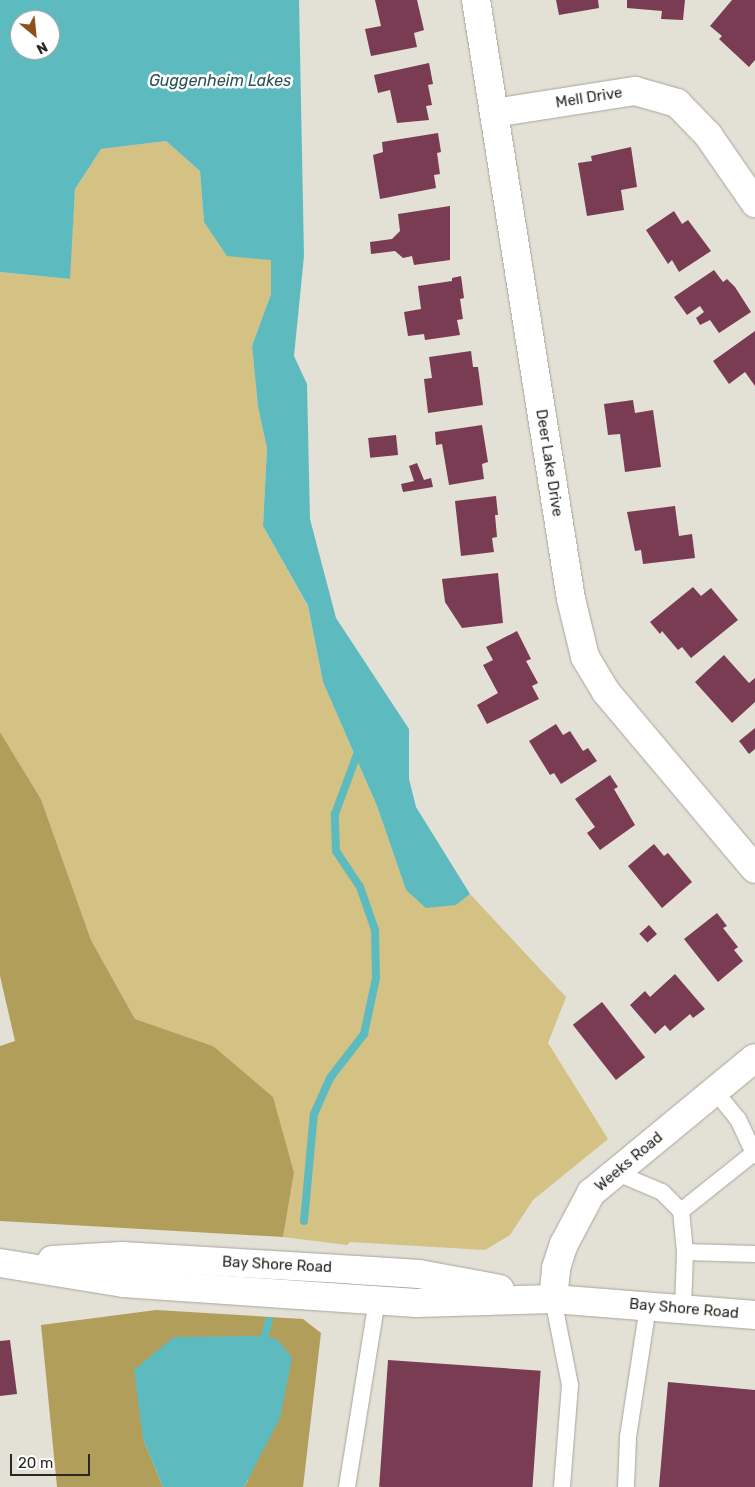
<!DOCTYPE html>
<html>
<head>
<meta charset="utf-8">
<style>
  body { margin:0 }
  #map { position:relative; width:755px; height:1487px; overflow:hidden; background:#e3e0d6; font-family:Rubik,sans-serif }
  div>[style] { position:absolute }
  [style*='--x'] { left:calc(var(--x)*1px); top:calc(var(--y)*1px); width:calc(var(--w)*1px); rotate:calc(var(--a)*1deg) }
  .green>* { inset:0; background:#d4c184 }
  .forest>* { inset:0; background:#b29e5b }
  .water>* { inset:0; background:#5dbbc0 }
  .stream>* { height:8px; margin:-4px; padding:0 4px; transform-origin:4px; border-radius:4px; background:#5dbbc0 }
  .building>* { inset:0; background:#793c53; transform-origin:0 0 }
  .roads { filter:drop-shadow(0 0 1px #a8a59c) drop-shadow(0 0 1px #a8a59c) }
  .lane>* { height:16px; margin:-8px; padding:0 8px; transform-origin:8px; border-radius:8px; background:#fff }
  .street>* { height:28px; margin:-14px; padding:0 14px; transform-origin:14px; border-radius:14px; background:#fff }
  .secondary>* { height:28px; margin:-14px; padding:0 14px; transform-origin:14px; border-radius:14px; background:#fff }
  span { translate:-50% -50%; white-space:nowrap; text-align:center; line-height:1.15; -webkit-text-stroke:5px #fff; paint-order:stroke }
  .street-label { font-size:15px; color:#282723 }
  .water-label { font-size:16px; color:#295356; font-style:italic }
  .north { position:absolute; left:10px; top:10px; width:50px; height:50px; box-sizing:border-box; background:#fff; border:1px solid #a9a9a7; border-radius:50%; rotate:152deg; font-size:14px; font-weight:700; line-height:20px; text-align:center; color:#282723 }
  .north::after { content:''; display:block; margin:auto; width:18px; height:22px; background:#905117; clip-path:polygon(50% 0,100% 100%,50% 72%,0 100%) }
  .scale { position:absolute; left:10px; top:1454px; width:80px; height:22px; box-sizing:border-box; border:2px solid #282723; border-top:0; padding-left:6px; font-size:15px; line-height:18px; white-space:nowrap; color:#282723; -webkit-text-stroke:4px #fff; paint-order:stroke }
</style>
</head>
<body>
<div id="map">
  <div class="green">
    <i style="clip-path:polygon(166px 141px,200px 171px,204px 222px,271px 260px,271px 294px,252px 346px,258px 407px,267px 447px,263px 526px,308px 607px,323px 682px,377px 806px,406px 890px,456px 905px,470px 894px,566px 997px,548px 1043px,608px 1139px,533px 1200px,510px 1235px,485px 1250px,350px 1242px,347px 1245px,283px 1237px,294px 1173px,213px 1046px,135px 1019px,91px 940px,41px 799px,0 732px,0 272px,69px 279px,75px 189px,101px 149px)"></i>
  </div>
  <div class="forest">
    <i style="clip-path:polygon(0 732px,41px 799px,91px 940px,135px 1019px,213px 1046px,273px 1097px,294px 1173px,283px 1237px,0 1221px,0 1046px,15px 1041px,0 976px)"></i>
    <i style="clip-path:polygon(156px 1310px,303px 1319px,321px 1333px,303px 1487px,244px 1487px,248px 1480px,143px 1439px,163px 1487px,57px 1487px,41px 1325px)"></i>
  </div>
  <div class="water">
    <i style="clip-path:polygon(evenodd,0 0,299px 0,304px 256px,294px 356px,307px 384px,310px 519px,336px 618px,409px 729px,409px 779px,416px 807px,470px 894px,456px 905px,426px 908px,406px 890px,377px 806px,323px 682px,308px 606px,263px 526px,267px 448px,258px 407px,252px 346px,271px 294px,271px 260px,227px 256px,204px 222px,200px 171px,166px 141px,101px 149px,75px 189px,70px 279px,0 272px,0 0,20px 20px,50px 20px,50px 50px,20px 50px,20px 20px)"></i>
    <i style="clip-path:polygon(265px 1336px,278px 1340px,292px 1358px,280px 1418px,244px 1487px,163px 1487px,143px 1439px,134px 1370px,174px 1337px)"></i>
  </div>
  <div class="stream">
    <i style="--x:304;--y:1221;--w:107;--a:-84.7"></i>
    <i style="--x:314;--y:1114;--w:39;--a:-66"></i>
    <i style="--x:330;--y:1078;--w:56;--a:-52.3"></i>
    <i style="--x:364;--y:1034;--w:57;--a:-77.9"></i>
    <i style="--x:376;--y:978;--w:48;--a:-91.2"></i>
    <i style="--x:375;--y:930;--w:46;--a:-109.2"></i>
    <i style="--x:360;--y:887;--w:43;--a:-123.7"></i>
    <i style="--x:336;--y:851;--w:37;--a:-92"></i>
    <i style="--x:335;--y:814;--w:69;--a:-69.7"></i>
    <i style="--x:262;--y:1345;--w:25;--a:-74"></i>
  </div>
  <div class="building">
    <i style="clip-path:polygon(375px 0,417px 0,424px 30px,414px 33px,417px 47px,371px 56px,365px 29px,381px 26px)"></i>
    <i style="clip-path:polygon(556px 0,598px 0,599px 8px,559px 15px)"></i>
    <i style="clip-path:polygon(627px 0,685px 0,683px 20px,661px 19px,662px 11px,627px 8px)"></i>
    <i style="clip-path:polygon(732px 0,755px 0,755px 60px,749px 67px,719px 39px,722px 36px,710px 26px)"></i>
    <i style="clip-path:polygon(429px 63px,433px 84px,428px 85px,432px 105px,426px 106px,429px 120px,397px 123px,390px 90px,378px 93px,374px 75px)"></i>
    <i style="clip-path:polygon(438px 133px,441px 152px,437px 153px,440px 174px,434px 175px,436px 188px,380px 199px,373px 155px,383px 152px,382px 142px)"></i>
    <i style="clip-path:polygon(631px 147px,637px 187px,621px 190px,624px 210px,587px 216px,578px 163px,592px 161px,591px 156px)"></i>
    <i style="clip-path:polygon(450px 206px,450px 260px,414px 265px,412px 256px,403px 258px,395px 251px,371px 254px,370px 242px,392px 239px,400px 231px,398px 214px)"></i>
    <i style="clip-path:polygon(674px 211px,682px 224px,688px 220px,711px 251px,679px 272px,672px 260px,668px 264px,646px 230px)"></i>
    <i style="clip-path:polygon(714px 270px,723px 282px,727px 279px,735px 287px,751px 312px,719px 333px,710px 320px,700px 325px,696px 318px,704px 312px,700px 306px,687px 315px,674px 297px)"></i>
    <i style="clip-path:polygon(461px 276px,464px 298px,460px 299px,463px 319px,457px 320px,460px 335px,425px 340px,424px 334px,408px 336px,404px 312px,421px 309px,418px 286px,452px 281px,452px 278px)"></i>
    <i style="clip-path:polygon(755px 331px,755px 386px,745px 372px,729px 384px,713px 361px)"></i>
    <i style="clip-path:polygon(471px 351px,473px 367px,478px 367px,483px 405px,428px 413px,424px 379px,432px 378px,429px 357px)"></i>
    <i style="clip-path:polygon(633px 400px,635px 413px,653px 410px,661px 467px,625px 472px,620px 434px,608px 435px,604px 404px)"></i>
    <i style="clip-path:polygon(482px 425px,488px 462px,482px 464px,484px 479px,449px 485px,442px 444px,436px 445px,435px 432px)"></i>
    <i style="left:396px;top:435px;width:20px;height:28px;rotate:84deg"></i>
    <i style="clip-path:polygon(417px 463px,424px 480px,431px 478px,433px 487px,403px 492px,401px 484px,414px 481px,409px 466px)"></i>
    <i style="clip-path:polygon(496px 496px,498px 515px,495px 515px,497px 537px,492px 538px,494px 552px,461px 556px,455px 501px)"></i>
    <i style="clip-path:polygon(675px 506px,679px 536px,692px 534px,695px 558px,643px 564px,641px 550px,635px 551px,627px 512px)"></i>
    <i style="clip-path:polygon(498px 573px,503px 623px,462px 628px,445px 602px,442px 579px)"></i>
    <i style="clip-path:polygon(693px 587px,701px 596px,711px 588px,738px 620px,691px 658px,682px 647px,678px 650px,662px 631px,660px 634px,650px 622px)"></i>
    <i style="clip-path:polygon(517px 631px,531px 659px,526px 661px,538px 683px,532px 686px,539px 699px,487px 724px,477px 705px,498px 693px,483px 665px,493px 660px,486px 647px)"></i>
    <i style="clip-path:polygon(724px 655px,749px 683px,755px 678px,755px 702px,732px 723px,695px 682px)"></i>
    <i style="clip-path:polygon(556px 724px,563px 735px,570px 731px,583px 751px,588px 748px,597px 761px,561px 784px,554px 773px,550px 775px,529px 741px)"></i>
    <i style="clip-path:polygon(755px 728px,755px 749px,749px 754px,739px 741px)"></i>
    <i style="clip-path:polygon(610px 775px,618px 787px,614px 789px,635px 825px,600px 850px,587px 833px,595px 827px,575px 799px)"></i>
    <i style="clip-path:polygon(654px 844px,664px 856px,668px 853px,692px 882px,662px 908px,628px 866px)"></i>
    <i style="clip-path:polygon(717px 913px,727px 926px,723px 928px,738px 947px,734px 950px,743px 961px,718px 982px,684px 939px)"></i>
    <i style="left:649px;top:925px;width:12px;height:13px;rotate:48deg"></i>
    <i style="clip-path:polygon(675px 974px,705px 1009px,693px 1018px,690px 1014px,670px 1031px,665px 1025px,655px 1034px,630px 1005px,645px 991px,650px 997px)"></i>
    <i style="left:602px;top:1002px;width:70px;height:37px;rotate:52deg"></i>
    <i style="clip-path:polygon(10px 1340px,17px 1394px,0 1396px,0 1341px)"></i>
    <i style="left:388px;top:1360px;width:153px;height:127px;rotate:4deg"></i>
    <i style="clip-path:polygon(668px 1382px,755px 1390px,755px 1487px,659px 1487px)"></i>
  </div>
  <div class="roads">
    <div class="lane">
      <i style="--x:715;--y:1091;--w:36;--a:51"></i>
      <i style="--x:738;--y:1119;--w:40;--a:65"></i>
      <i style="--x:615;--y:1172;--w:51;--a:23.1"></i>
      <i style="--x:662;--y:1192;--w:27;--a:45"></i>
      <i style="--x:681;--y:1211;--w:41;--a:84.4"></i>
      <i style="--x:685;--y:1252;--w:57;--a:92"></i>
      <i style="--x:681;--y:1211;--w:93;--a:-38.5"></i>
      <i style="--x:685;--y:1252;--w:70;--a:1.6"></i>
      <i style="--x:553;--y:1299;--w:88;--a:78.8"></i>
      <i style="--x:570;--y:1385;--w:102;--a:94.5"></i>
      <i style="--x:347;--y:1487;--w:189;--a:-80.9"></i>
      <i style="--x:626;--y:1487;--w:50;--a:-87.7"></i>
      <i style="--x:628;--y:1437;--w:133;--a:-81.3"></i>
    </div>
    <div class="street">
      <i style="--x:476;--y:0;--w:606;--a:80.99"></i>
      <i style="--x:571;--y:599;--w:60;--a:76.4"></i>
      <i style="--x:585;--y:657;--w:41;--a:59"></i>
      <i style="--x:606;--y:692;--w:231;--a:49.9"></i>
      <i style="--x:494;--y:113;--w:143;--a:-8.9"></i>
      <i style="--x:635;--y:91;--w:44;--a:15.9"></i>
      <i style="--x:677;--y:103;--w:45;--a:45.9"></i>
      <i style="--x:708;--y:135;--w:83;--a:55.3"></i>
    </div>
    <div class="secondary">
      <i style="--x:52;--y:1260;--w:70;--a:-3.3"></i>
      <i style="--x:122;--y:1256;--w:234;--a:3.4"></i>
      <i style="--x:356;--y:1270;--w:63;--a:3.6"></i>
      <i style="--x:419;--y:1274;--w:82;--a:10.5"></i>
      <i style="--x:0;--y:1263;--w:125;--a:9.2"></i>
      <i style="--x:123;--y:1283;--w:294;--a:3.9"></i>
      <i style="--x:416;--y:1303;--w:137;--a:-1.7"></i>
      <i style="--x:553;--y:1299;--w:203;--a:4.5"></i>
      <i style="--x:553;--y:1299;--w:31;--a:-84"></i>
      <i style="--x:556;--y:1268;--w:25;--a:-72"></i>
      <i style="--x:564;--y:1244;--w:58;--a:-62.1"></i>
      <i style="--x:591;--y:1193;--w:212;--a:-39.5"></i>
    </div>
  </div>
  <div class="street-label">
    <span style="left:589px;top:98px;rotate:-9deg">Mell Drive</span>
    <span style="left:549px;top:463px;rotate:81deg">Deer Lake Drive</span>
    <span style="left:629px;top:1162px;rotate:-40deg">Weeks Road</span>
    <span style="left:277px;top:1265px;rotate:3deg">Bay Shore Road</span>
    <span style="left:684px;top:1309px;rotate:5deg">Bay Shore Road</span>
  </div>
  <div class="water-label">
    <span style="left:220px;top:81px">Guggenheim Lakes</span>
  </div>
  <div class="north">N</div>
  <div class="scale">20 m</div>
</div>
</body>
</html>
